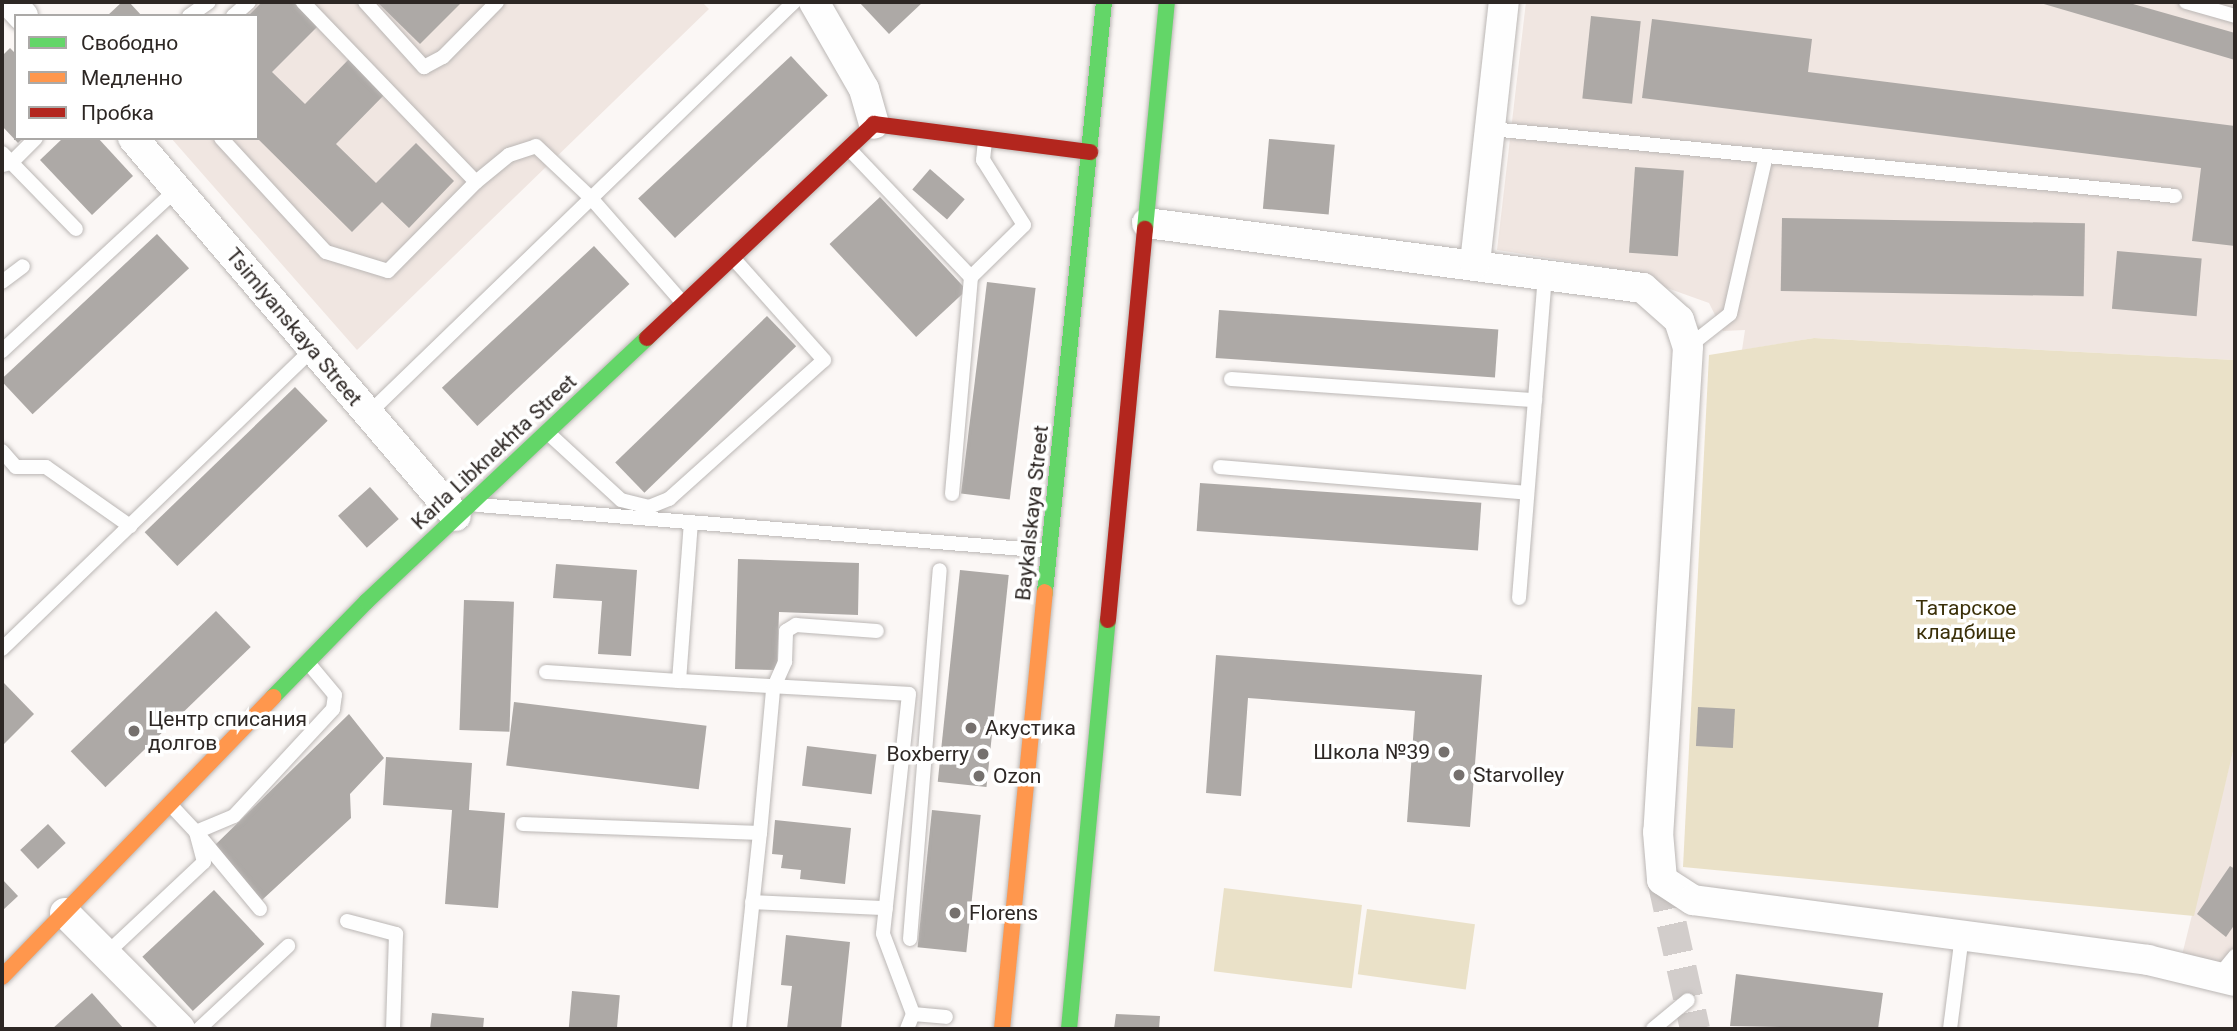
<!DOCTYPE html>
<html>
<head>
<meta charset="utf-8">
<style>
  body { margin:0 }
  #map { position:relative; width:2237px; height:1031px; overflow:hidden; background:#fbf7f5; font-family:Roboto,sans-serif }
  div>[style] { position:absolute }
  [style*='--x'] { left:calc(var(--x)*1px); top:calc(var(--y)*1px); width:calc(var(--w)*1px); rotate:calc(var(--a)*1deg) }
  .built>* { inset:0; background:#f0e6e1 }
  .green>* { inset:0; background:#eae1c8; transform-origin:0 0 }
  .building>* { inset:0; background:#ada9a6; transform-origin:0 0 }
  .street-tunnel>* { height:30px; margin-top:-15px; transform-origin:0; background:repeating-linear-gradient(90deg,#d2cdcb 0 30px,transparent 0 45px) }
  .roads { filter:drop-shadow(0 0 2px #bbb7b5) drop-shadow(0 0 2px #bbb7b5) }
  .lane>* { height:14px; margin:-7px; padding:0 7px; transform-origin:7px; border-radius:7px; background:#fefefe }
  .street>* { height:30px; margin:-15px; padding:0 15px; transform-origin:15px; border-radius:15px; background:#fefefe }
  .fast>* { height:16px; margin:-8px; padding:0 8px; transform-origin:8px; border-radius:8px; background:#63d668 }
  .slow>* { height:16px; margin:-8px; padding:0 8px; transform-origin:8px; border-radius:8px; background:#ff974d }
  .jam>* { height:16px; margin:-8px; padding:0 8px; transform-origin:8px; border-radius:8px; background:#b3261e }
  .dots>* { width:19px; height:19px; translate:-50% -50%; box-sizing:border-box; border:4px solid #fff; border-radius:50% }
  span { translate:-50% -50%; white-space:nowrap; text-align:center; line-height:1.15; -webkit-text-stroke:7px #fff; paint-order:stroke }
  .street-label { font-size:21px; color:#2d2724 }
  .park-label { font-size:21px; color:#3b3009 }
  .poi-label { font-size:21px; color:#2d2724 }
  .left { translate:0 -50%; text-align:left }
  .right { translate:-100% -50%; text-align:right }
  .frame { position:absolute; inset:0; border:4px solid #2d2724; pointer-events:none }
  .legend { position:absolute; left:14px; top:14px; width:245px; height:126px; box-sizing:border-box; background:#fff; border:2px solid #aba9a7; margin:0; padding:9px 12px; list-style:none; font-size:21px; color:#2d2724 }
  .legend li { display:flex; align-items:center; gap:14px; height:35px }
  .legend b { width:35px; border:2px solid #aba9a7 }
</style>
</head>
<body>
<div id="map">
  <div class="built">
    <i style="clip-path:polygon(257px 2px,702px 2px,709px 9px,357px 350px,171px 138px,257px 138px,257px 16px,235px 16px)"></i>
    <i style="clip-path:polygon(1526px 2px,2235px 2px,2235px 360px,1814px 338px,1742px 350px,1745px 330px,1723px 331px,1709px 303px,1611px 268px,1497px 250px)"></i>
    <i style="clip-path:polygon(2235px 743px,2235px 970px,2182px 955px)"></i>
  </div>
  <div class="green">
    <i style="clip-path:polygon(1814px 338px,2235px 360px,2235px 743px,2194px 916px,1683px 867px,1709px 355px)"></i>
    <i style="left:1224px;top:888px;width:139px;height:84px;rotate:7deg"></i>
    <i style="left:1367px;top:909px;width:109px;height:66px;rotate:8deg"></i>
  </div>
  <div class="building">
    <i style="clip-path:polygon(122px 2px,129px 2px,142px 16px,107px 16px)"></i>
    <i style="clip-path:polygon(262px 2px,293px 2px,318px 26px,272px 72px,305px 104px,350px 58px,386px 93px,336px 144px,376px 183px,416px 143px,454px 181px,409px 228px,382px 202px,352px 232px,257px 138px,257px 16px,248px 16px)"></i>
    <i style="clip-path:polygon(377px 2px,462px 2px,420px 44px)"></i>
    <i style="clip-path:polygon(859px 2px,923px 2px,889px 34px)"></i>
    <i style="clip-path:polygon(2037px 2px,2126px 2px,2235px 33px,2235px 60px)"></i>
    <i style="left:1591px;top:16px;width:50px;height:83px;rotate:6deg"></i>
    <i style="clip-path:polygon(1652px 19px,1812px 39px,1808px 72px,2235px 126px,2235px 246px,2192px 241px,2201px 168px,1642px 98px)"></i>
    <i style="clip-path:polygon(10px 48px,16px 54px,16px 138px,23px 138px,18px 143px,2px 126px,2px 56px)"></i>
    <i style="left:791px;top:56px;width:54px;height:209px;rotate:47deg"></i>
    <i style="clip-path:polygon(63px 138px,98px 138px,133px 176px,92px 215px,40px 160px)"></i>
    <i style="left:1269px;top:139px;width:66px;height:70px;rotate:5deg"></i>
    <i style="left:1635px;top:167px;width:49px;height:86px;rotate:4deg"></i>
    <i style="left:930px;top:169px;width:46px;height:27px;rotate:41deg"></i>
    <i style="left:880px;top:197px;width:127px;height:69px;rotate:47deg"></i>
    <i style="left:1782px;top:218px;width:303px;height:73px;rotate:1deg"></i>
    <i style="left:157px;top:234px;width:47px;height:214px;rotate:47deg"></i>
    <i style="left:594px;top:246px;width:52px;height:208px;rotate:47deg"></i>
    <i style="left:2117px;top:251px;width:85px;height:58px;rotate:5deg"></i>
    <i style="left:987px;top:282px;width:49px;height:213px;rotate:7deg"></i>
    <i style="left:1219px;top:310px;width:280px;height:48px;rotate:4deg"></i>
    <i style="left:767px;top:316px;width:42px;height:211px;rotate:46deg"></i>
    <i style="left:295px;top:387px;width:47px;height:209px;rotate:46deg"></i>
    <i style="left:1200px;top:483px;width:282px;height:48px;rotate:4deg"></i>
    <i style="left:370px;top:487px;width:43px;height:43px;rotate:48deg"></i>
    <i style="clip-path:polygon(738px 559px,859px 563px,858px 615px,779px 612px,777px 670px,735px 669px)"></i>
    <i style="clip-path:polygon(556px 564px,637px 570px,631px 656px,598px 654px,602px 601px,553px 598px)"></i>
    <i style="left:960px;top:570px;width:49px;height:213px;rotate:6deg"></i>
    <i style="left:464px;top:600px;width:50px;height:130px;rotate:2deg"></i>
    <i style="left:216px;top:611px;width:50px;height:202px;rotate:46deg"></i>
    <i style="clip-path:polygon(1216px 655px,1482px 675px,1470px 827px,1407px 822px,1415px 711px,1248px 698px,1241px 796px,1206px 793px)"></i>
    <i style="clip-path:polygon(2px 681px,34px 714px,2px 746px)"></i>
    <i style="left:514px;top:702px;width:194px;height:64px;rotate:7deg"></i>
    <i style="left:1698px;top:707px;width:37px;height:39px;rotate:3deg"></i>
    <i style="clip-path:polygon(349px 714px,384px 758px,350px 794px,351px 818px,262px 900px,212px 848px)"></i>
    <i style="left:807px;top:746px;width:70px;height:40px;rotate:7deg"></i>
    <i style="clip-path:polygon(386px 757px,472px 763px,469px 810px,505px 813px,498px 908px,445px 904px,452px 810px,383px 805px)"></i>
    <i style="left:932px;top:810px;width:49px;height:138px;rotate:6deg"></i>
    <i style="clip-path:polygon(775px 820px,851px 828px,845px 884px,800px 879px,801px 870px,781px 868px,783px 855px,772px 854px)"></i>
    <i style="left:48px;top:824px;width:26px;height:38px;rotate:47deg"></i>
    <i style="clip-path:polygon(2230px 866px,2235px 869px,2235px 924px,2226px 937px,2197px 914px)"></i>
    <i style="clip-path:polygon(2px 879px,18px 896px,2px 911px)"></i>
    <i style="left:214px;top:890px;width:74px;height:98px;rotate:47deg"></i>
    <i style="clip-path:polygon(786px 935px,850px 942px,841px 1029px,787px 1029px,792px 986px,781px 985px)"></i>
    <i style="clip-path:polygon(1736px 974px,1883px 993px,1878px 1029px,1730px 1026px)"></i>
    <i style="left:572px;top:991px;width:48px;height:38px;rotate:5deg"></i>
    <i style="clip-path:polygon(92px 993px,124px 1029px,52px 1029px)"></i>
    <i style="clip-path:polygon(432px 1013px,484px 1018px,483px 1029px,430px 1029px)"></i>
    <i style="clip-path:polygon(1116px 1014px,1160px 1016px,1159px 1029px,1114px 1029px)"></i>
  </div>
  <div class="street-tunnel">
    <i style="--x:1662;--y:880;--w:153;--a:77.5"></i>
  </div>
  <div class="roads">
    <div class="lane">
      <i style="--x:365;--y:2;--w:88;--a:47.8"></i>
      <i style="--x:424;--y:67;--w:21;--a:-28"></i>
      <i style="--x:443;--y:57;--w:77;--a:-45.5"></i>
      <i style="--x:2186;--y:2;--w:51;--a:15.9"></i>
      <i style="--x:189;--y:16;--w:24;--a:-35"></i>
      <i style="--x:233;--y:16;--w:21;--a:-41"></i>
      <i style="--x:1491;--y:129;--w:687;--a:5.59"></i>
      <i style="--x:221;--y:138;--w:155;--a:47.4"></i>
      <i style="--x:326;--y:252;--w:65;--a:17"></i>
      <i style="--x:388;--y:271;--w:125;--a:-45.3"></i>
      <i style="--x:476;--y:182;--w:250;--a:-133.9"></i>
      <i style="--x:850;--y:150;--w:175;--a:46.4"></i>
      <i style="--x:2;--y:153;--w:106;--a:45.8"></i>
      <i style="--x:3;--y:165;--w:8;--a:-14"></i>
      <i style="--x:11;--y:163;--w:35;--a:-45"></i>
      <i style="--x:476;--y:182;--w:43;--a:-39.3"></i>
      <i style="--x:509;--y:155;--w:28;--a:-18"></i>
      <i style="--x:536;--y:146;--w:76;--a:43.4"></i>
      <i style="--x:591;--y:198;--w:138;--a:48.8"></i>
      <i style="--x:2;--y:282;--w:26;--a:-37"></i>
      <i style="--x:1688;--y:347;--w:53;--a:-38.2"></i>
      <i style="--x:1730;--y:314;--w:162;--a:-77.2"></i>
      <i style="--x:2;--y:351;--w:238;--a:-42.8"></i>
      <i style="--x:1231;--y:379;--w:305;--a:4"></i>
      <i style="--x:368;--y:414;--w:593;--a:-44.04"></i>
      <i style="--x:547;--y:432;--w:100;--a:42.6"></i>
      <i style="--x:621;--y:500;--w:29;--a:14"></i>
      <i style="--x:649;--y:507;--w:22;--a:-22"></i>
      <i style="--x:669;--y:499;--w:208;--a:-41.9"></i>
      <i style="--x:824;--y:360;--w:135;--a:-131.7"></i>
      <i style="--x:2;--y:451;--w:21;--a:49"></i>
      <i style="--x:16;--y:467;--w:30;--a:0"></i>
      <i style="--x:46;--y:467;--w:103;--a:35.1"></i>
      <i style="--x:1220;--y:467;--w:308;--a:4.8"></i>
      <i style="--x:952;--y:494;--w:218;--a:-85"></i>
      <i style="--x:971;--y:277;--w:74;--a:-44.5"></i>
      <i style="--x:1024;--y:225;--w:77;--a:-122.2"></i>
      <i style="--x:983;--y:160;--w:19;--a:-84"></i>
      <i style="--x:478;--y:505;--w:572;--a:4.61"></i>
      <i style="--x:1519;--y:598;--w:326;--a:-85.4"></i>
      <i style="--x:2;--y:649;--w:431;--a:-44"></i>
      <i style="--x:546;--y:672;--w:133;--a:3.9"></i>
      <i style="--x:679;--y:681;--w:158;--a:-85.7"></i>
      <i style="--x:679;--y:681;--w:230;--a:3.2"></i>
      <i style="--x:909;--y:694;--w:241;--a:96.2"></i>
      <i style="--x:883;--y:934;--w:85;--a:69.4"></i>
      <i style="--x:913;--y:1014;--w:16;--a:112"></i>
      <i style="--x:523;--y:824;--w:237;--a:2.2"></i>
      <i style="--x:760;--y:833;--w:145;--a:-84.8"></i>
      <i style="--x:773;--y:689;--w:30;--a:-66"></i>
      <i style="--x:785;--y:662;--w:31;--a:-88"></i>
      <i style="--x:786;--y:631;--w:12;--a:-31"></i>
      <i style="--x:796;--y:625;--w:81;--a:4.2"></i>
      <i style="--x:752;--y:902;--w:134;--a:2.6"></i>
      <i style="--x:260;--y:909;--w:100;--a:-129.7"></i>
      <i style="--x:196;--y:832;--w:41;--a:-22.8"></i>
      <i style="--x:234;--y:816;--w:146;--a:-47.2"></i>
      <i style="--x:333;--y:709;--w:14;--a:-82"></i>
      <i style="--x:335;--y:695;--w:40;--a:-130"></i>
      <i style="--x:347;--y:921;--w:51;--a:14.9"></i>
      <i style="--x:396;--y:934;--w:95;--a:91.8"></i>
      <i style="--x:910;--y:939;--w:370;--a:-85.4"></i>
      <i style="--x:106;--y:954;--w:134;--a:-43.2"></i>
      <i style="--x:204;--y:862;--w:31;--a:-105"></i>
      <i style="--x:196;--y:832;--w:35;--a:-133"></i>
      <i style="--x:2218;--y:977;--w:27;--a:-51"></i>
      <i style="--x:913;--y:1014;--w:33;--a:5"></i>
      <i style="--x:199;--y:1029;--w:122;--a:-43"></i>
      <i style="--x:739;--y:1029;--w:197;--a:-83.9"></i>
      <i style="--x:1653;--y:1029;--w:45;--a:-39.6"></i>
      <i style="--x:1950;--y:1029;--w:95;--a:-82.7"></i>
    </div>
    <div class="street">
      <i style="--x:10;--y:2;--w:19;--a:47"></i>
      <i style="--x:814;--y:2;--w:100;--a:60.1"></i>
      <i style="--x:864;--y:89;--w:36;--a:74"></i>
      <i style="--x:133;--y:138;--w:497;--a:49.5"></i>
      <i style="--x:1147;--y:223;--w:500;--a:7.47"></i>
      <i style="--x:1643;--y:288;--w:48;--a:41.6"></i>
      <i style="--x:1679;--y:320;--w:28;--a:72"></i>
      <i style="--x:1688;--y:347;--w:486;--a:93.5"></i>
      <i style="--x:1658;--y:832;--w:48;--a:85.2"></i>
      <i style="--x:1662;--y:880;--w:37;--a:33"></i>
      <i style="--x:1693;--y:900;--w:459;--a:7.5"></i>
      <i style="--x:2148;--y:960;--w:89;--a:13.6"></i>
      <i style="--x:1475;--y:263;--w:263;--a:-83.7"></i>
      <i style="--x:65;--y:913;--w:163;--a:45.2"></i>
    </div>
    <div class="fast">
      <i style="--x:1145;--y:229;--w:228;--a:-84.5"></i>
      <i style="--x:1045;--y:592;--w:593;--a:-84.29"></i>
      <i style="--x:273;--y:697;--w:134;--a:-45.6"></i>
      <i style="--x:367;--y:601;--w:384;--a:-43.2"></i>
      <i style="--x:1069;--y:1029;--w:411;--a:-84.6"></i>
    </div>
    <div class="slow">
      <i style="--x:2;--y:977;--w:390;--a:-45.9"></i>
      <i style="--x:1002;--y:1029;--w:439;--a:-84.4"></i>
    </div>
    <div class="jam">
      <i style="--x:647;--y:338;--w:312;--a:-43.3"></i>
      <i style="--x:874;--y:124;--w:218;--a:7.4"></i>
      <i style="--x:1108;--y:620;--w:393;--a:-84.6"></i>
    </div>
  </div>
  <div class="dots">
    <i style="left:971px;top:728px;background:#75706d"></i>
    <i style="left:134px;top:731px;background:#75706d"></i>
    <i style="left:1444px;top:752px;background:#75706d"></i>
    <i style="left:983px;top:754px;background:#75706d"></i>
    <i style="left:1459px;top:775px;background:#75706d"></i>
    <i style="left:979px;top:776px;background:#75706d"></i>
    <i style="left:955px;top:913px;background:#75706d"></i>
  </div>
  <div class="street-label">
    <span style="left:294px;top:327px;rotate:50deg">Tsimlyanskaya Street</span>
    <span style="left:494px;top:452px;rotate:-43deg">Karla Libknekhta Street</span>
    <span style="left:1032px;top:513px;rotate:-84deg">Baykalskaya Street</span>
  </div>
  <div class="park-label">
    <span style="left:1966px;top:620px">Татарское<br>кладбище</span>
  </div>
  <div class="poi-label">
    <span class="left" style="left:148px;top:731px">Центр списания<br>долгов</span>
    <span class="left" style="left:985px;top:728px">Акустика</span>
    <span class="right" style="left:1430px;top:752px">Школа №39</span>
    <span class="right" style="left:969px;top:754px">Boxberry</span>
    <span class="left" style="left:1473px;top:775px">Starvolley</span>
    <span class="left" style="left:993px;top:776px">Ozon</span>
    <span class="left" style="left:969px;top:913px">Florens</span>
  </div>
  <div class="frame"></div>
  <ul class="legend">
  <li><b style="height:9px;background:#63d668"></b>Свободно</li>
  <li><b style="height:9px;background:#ff974d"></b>Медленно</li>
  <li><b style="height:9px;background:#b3261e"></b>Пробка</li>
  </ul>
</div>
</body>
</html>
